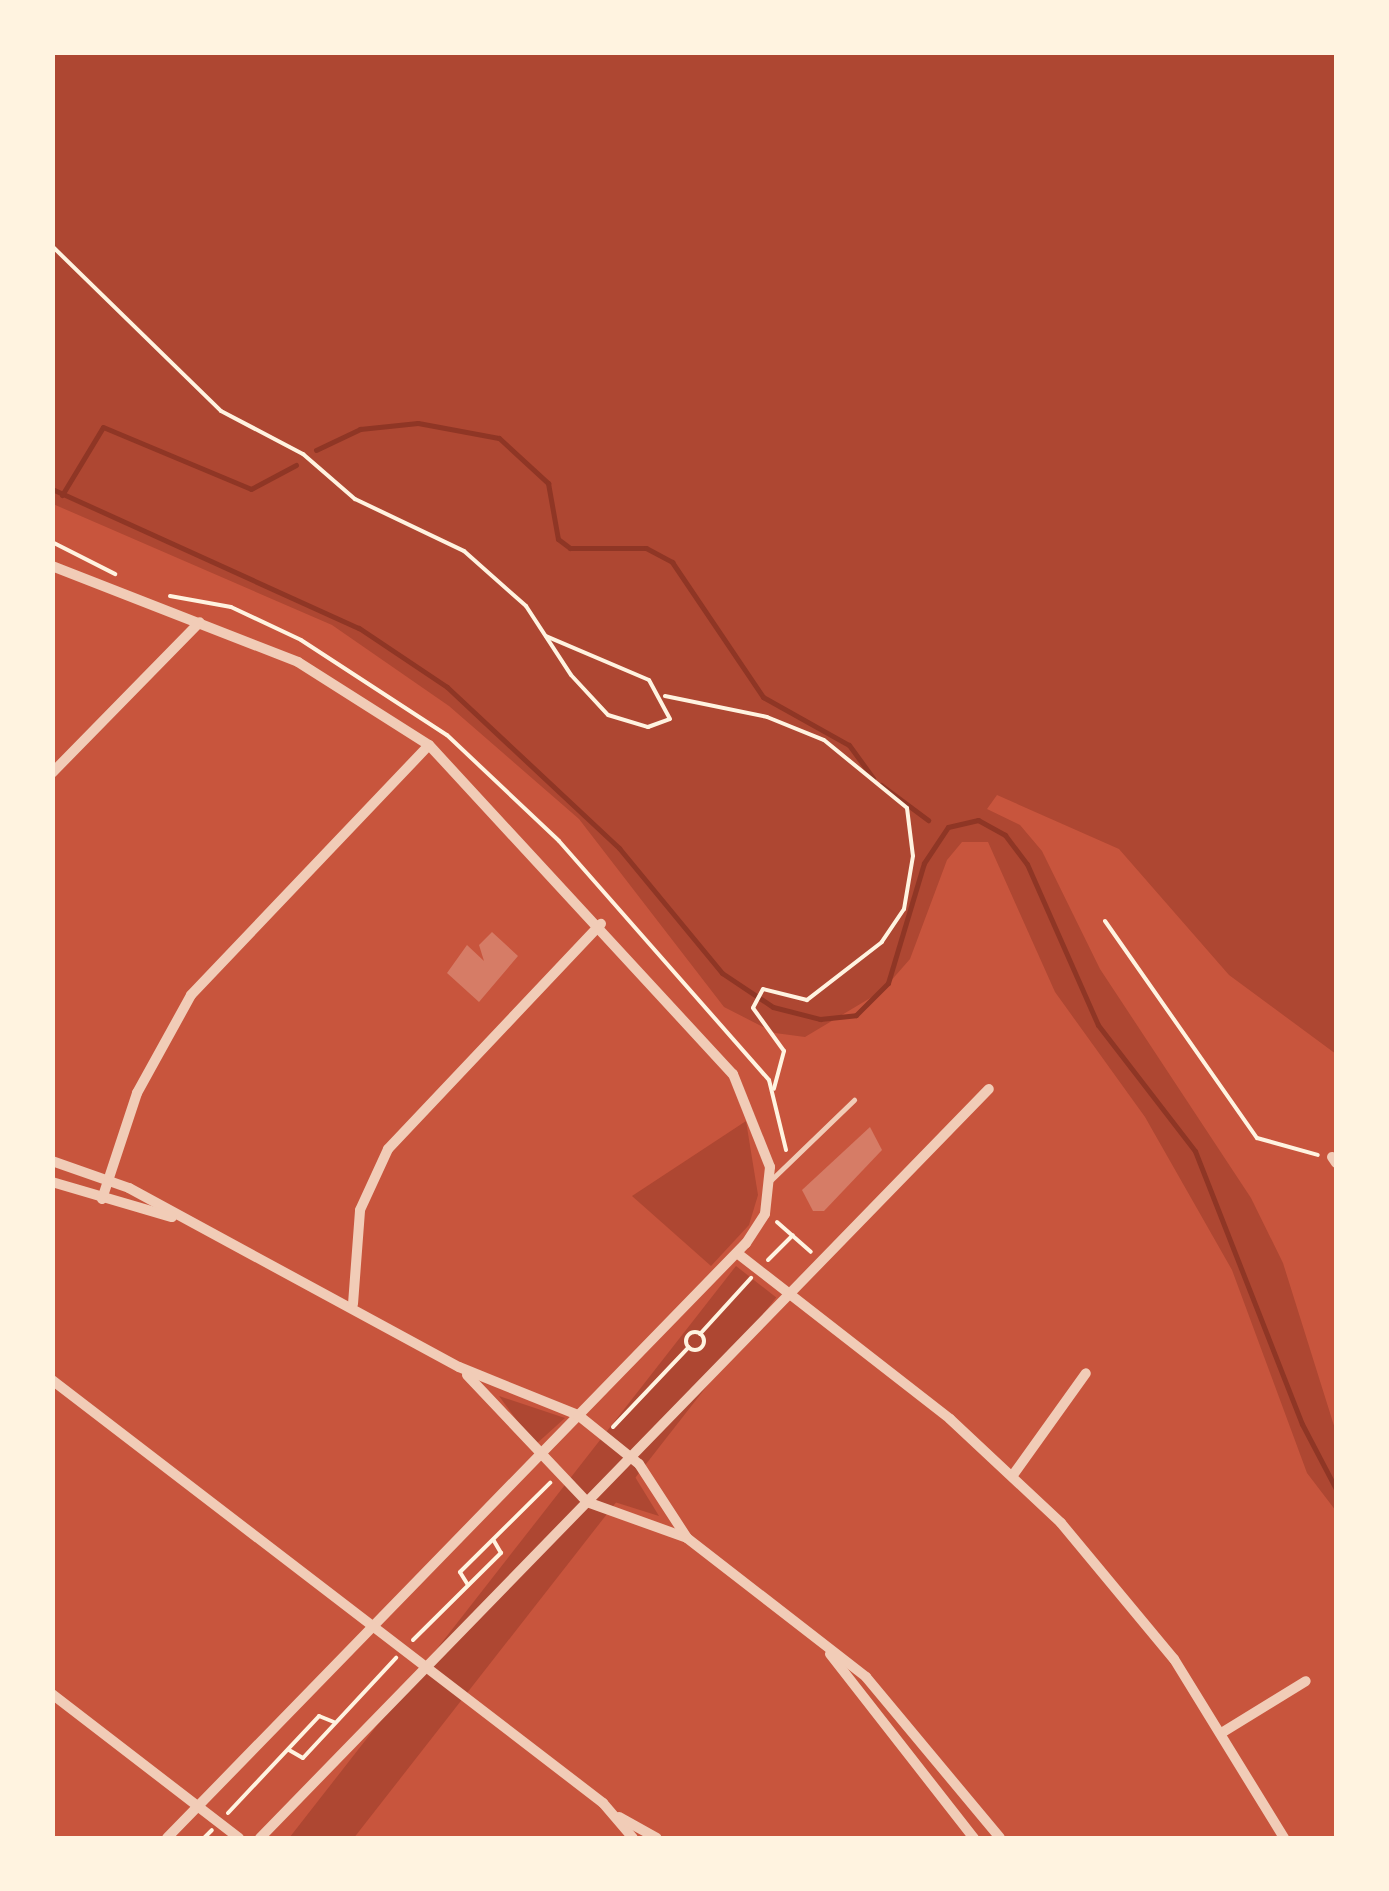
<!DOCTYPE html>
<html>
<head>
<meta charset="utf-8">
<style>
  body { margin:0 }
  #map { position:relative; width:1389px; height:1891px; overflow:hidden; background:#c8553d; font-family:Georgia,serif }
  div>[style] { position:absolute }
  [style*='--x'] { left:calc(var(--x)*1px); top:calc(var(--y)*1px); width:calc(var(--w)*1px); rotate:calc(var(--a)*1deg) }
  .green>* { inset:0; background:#ae4732; transform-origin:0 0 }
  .stream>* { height:5px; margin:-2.5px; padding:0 2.5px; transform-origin:2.5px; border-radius:2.5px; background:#8f3625 }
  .building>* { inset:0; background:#d67c66 }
  .path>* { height:4px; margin:-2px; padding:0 2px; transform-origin:2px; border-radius:2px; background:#fff3e0 }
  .path>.ring { margin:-2px; padding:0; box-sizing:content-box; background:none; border:4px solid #fff3e0; border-radius:50% }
  .service>* { height:5px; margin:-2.5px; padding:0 2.5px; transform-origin:2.5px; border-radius:2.5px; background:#f1ccb7 }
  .minor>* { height:10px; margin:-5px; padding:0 5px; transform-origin:5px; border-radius:5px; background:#f1ccb7 }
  span { translate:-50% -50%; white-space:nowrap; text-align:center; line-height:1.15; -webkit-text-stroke:10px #fff3e0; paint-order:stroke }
  .frame { position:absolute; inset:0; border:55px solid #fff3e0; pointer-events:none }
</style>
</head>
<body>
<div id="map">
  <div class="green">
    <i style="clip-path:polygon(52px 53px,1336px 53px,1336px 1054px,1229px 975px,1119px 849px,997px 795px,987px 809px,1020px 825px,1042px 851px,1100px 969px,1251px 1198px,1283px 1263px,1336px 1432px,1336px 1511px,1307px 1473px,1232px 1270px,1145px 1117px,1055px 992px,988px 842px,962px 842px,947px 860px,910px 959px,882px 991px,805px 1037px,775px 1033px,724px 1007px,579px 819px,449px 706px,332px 625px,53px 504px)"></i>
    <i style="clip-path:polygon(746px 1121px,758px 1195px,749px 1225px,711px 1266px,632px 1196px)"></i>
    <i style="left:736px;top:1266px;width:51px;height:798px;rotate:38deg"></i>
    <i style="clip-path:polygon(499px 1396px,565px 1418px,535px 1445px)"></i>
    <i style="clip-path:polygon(632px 1472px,659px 1516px,605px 1499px)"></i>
  </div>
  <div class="stream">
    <i style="--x:316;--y:450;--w:49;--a:-25.5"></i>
    <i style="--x:360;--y:429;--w:58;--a:-5.9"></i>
    <i style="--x:418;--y:423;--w:82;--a:10.5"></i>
    <i style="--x:499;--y:438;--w:67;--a:42.6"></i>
    <i style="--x:548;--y:483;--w:57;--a:79.9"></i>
    <i style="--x:558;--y:539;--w:15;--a:37"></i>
    <i style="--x:570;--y:548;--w:76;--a:0"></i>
    <i style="--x:646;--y:548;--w:30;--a:28"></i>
    <i style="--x:672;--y:562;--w:163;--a:56"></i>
    <i style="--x:763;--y:697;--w:98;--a:29.2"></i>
    <i style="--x:849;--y:745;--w:41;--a:54"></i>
    <i style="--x:52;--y:489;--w:337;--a:24.4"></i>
    <i style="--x:359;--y:628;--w:106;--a:33.8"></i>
    <i style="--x:447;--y:687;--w:236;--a:43.1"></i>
    <i style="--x:619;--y:848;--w:162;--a:50.5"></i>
    <i style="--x:722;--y:973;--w:61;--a:33.7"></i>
    <i style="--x:773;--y:1007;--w:49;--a:14.3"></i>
    <i style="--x:820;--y:1019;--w:36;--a:-6"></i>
    <i style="--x:856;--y:1015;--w:45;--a:-45"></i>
    <i style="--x:888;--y:983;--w:125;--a:-73.3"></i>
    <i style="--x:924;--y:863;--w:43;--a:-56.3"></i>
    <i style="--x:948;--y:827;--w:31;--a:-13"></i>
    <i style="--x:978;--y:820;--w:31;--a:29"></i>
    <i style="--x:1005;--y:835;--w:36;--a:53"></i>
    <i style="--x:1027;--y:864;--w:176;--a:66.2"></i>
    <i style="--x:1098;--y:1025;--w:159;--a:52.4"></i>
    <i style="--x:1195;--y:1151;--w:293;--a:68.6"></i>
    <i style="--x:1302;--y:1424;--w:73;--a:62.4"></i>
    <i style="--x:62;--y:495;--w:79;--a:-58.9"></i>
    <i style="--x:103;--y:427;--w:160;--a:22.7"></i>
    <i style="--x:251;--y:489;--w:51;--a:-28.1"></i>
    <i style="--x:881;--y:785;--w:59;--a:36.7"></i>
  </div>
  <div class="building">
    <i style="clip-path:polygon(492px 932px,518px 956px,479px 1002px,447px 973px,467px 945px,484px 961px,479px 945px)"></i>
    <i style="clip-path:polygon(870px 1127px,882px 1150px,824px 1211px,813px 1211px,802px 1190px)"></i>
  </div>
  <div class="path">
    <i style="--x:52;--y:246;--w:236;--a:44.3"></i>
    <i style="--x:221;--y:411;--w:93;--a:27.7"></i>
    <i style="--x:303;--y:454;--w:69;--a:40.9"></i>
    <i style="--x:355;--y:499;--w:121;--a:25.5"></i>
    <i style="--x:464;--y:551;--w:83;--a:41.6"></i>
    <i style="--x:526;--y:606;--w:82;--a:56.9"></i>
    <i style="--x:571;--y:675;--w:54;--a:47.2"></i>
    <i style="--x:608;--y:715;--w:42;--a:16.7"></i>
    <i style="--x:648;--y:727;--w:23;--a:-20"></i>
    <i style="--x:670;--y:719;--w:44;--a:-118.3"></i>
    <i style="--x:649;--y:680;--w:112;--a:-156.9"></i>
    <i style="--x:52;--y:542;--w:71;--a:26.9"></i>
    <i style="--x:170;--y:596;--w:62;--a:10.2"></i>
    <i style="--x:231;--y:607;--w:77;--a:25.2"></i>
    <i style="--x:301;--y:640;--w:174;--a:33.1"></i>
    <i style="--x:447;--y:735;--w:154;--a:43.4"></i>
    <i style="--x:559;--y:841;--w:318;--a:48.7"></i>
    <i style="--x:769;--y:1080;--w:72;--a:76.3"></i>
    <i style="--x:665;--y:696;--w:104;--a:11.6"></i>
    <i style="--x:767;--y:717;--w:61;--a:22"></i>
    <i style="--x:824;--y:740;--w:107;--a:39.3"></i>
    <i style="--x:907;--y:808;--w:48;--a:82.9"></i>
    <i style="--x:913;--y:856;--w:54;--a:99.6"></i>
    <i style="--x:904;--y:909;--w:40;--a:124"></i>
    <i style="--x:882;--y:942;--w:95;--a:142.3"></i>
    <i style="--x:807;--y:1000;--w:45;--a:-166"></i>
    <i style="--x:763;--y:989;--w:21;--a:118"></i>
    <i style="--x:753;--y:1008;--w:53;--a:54.2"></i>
    <i style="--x:784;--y:1051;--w:39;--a:105"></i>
    <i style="--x:1105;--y:921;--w:265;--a:55"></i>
    <i style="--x:1257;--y:1138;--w:63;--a:15.6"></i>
    <i style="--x:777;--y:1222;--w:45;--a:41.4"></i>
    <i style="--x:768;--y:1260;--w:35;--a:-45"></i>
    <i class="ring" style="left:686px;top:1332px;width:14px;height:14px"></i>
    <i style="--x:700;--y:1334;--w:76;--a:-47.7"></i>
    <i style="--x:613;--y:1427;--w:110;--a:-46.5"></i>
    <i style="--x:468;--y:1585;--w:15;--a:-122"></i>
    <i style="--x:460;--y:1572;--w:127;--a:-44.7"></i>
    <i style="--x:413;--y:1640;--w:124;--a:-44.7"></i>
    <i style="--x:501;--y:1553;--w:14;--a:-120"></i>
    <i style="--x:289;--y:1750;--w:16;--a:30"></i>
    <i style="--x:303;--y:1758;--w:137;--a:-47.1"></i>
    <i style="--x:228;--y:1813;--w:133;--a:-46.8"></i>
    <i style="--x:319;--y:1716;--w:16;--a:22"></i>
    <i style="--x:204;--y:1838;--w:11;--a:-45"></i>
  </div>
  <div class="service">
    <i style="--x:770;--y:1181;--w:117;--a:-44"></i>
  </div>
  <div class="minor">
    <i style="--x:52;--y:566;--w:264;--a:21.3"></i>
    <i style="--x:298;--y:662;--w:155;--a:32.4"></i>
    <i style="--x:429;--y:745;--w:448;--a:47.3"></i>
    <i style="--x:733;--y:1074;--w:100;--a:68.3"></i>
    <i style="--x:770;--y:1167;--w:47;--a:96.1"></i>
    <i style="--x:765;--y:1214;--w:35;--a:123"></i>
    <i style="--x:746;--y:1243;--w:830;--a:134.22"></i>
    <i style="--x:52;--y:773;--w:211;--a:-45.6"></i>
    <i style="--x:1332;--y:1157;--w:7;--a:56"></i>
    <i style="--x:52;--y:1161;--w:82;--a:19.3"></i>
    <i style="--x:129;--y:1188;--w:375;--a:28.5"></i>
    <i style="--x:459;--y:1367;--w:128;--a:22"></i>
    <i style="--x:578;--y:1415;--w:78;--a:38.8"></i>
    <i style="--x:639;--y:1464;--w:88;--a:57"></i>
    <i style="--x:52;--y:1182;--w:125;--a:16.3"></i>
    <i style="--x:102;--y:1199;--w:112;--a:-71.7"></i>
    <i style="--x:137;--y:1093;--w:112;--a:-61.1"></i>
    <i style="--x:191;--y:995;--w:345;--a:-46.4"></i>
    <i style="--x:737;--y:1253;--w:270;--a:37.9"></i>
    <i style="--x:950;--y:1419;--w:152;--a:43.1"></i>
    <i style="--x:1061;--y:1523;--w:177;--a:50.3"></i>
    <i style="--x:1174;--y:1659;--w:210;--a:58.4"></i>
    <i style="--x:353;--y:1304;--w:94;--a:-85.7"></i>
    <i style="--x:360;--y:1210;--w:67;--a:-65.3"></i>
    <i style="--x:388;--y:1149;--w:310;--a:-46.6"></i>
    <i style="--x:467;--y:1375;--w:175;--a:46.6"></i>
    <i style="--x:587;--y:1502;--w:106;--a:19.8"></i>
    <i style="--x:687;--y:1538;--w:227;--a:37.8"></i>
    <i style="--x:866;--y:1677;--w:209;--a:50.2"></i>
    <i style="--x:52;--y:1380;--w:695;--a:37.51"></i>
    <i style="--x:603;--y:1803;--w:46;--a:49.4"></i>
    <i style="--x:1013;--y:1475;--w:125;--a:-54.4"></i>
    <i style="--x:830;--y:1654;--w:234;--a:52"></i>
    <i style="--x:52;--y:1694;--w:236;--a:37.6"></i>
    <i style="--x:1223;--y:1732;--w:97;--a:-31.6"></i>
    <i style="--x:619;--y:1817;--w:43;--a:28.9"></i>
    <i style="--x:260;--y:1838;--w:1045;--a:-45.78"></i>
  </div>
  <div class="frame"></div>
</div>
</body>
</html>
